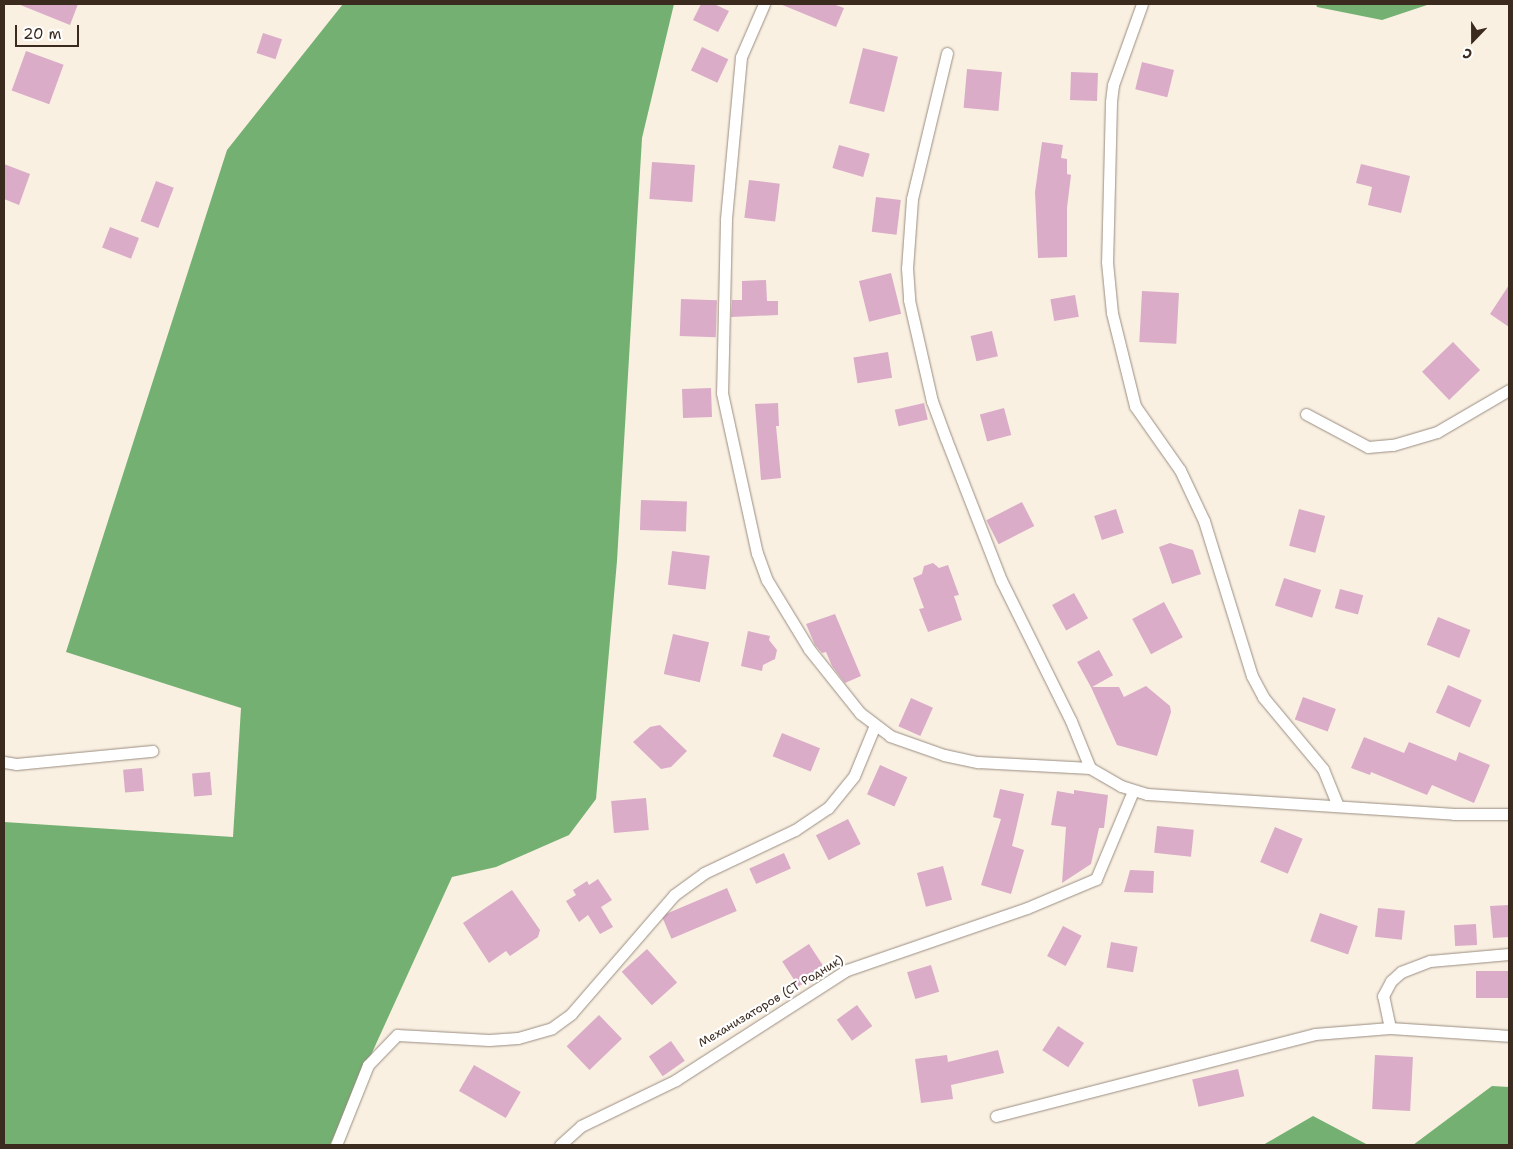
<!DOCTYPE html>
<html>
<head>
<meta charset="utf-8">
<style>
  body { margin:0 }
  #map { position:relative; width:1513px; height:1149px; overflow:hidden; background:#f9f0e2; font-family:"Shantell Sans",sans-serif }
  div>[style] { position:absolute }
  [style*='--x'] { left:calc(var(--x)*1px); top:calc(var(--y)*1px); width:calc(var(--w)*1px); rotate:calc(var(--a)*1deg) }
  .forest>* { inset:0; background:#73b071 }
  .building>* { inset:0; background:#daacc8; transform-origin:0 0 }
  .roads { filter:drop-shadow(0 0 1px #9a8d80) drop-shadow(0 0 1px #9a8d80) }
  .service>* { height:11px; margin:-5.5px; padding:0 5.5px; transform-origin:5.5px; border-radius:5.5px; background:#fff }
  span { translate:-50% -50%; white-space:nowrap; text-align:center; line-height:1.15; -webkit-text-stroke:4.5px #fff; paint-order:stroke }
  .street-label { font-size:12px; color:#3b2a1e }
  .frame { position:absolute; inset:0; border:5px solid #3b2a1e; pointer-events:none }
  .north { position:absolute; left:1448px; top:15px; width:50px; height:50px; -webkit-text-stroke:4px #fff; paint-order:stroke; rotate:202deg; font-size:14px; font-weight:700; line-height:20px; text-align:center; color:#3b2a1e }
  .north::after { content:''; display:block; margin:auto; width:18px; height:22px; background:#3b2a1e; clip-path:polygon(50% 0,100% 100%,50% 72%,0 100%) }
  .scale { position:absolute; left:15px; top:25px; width:64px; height:22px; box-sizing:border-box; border:2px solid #3b2a1e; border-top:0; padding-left:6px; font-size:15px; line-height:18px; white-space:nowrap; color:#3b2a1e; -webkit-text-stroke:4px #fff; paint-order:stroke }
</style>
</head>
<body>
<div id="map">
  <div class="forest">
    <i style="clip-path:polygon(343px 4px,674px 4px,642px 138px,617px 561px,596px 799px,569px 835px,496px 867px,452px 877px,330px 1145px,4px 1145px,4px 822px,233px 837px,241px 708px,66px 652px,227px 150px)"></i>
    <i style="clip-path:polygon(1316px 4px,1430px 4px,1382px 20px,1317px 7px)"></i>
    <i style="clip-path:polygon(1492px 1086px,1509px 1087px,1509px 1145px,1413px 1145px)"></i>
    <i style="clip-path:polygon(1313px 1116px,1368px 1145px,1263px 1145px)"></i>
  </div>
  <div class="building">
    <i style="clip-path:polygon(18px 4px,78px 4px,70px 25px)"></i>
    <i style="clip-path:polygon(701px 4px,714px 4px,729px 11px,718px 32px,693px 20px)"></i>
    <i style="clip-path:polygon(780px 4px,833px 4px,844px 8px,836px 27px)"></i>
    <i style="left:263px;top:33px;width:20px;height:21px;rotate:18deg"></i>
    <i style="left:702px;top:47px;width:29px;height:26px;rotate:25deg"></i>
    <i style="left:863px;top:48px;width:36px;height:57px;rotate:14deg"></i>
    <i style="left:26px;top:51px;width:40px;height:42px;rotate:20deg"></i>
    <i style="left:1142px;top:62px;width:33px;height:28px;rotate:14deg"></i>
    <i style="left:967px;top:69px;width:35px;height:39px;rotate:5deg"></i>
    <i style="left:1071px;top:72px;width:27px;height:28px;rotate:2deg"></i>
    <i style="clip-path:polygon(1042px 142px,1063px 145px,1061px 158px,1067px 159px,1067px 174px,1071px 175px,1067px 208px,1067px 257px,1038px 258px,1035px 192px)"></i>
    <i style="left:839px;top:145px;width:32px;height:24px;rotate:16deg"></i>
    <i style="left:652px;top:162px;width:43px;height:37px;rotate:4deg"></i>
    <i style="clip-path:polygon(4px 164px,30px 174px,19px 205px,4px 199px)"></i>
    <i style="clip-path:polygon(1361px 164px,1410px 176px,1401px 213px,1368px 205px,1372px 187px,1356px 183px)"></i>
    <i style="left:749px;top:180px;width:31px;height:38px;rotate:7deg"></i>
    <i style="left:156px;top:181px;width:19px;height:43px;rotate:21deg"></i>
    <i style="left:876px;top:197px;width:25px;height:35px;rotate:7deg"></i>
    <i style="left:110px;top:227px;width:31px;height:22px;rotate:21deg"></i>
    <i style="left:891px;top:273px;width:42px;height:33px;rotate:76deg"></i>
    <i style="clip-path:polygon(766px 280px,767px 301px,778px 301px,778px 315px,731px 317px,732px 300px,742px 300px,742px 281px)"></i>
    <i style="clip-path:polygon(1509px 285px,1509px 327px,1490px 314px)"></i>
    <i style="left:1142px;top:291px;width:37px;height:51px;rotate:3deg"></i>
    <i style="left:1075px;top:295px;width:22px;height:25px;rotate:80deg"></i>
    <i style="left:681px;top:299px;width:36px;height:37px;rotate:2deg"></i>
    <i style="left:992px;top:331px;width:26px;height:22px;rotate:77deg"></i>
    <i style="left:1453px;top:342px;width:39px;height:43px;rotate:46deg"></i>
    <i style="left:888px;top:352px;width:26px;height:35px;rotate:81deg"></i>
    <i style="left:711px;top:388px;width:29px;height:29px;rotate:88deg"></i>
    <i style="clip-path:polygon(778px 403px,779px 426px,776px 426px,781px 478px,761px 480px,755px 404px)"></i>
    <i style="left:924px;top:403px;width:17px;height:30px;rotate:77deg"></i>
    <i style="left:1004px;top:408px;width:28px;height:25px;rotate:75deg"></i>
    <i style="left:641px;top:500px;width:46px;height:30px;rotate:2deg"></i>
    <i style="left:1022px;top:502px;width:27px;height:40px;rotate:63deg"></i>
    <i style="left:1116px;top:509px;width:25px;height:23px;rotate:72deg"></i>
    <i style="left:1299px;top:509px;width:27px;height:38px;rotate:15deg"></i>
    <i style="clip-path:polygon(1170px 543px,1193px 550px,1201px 574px,1172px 584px,1159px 547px)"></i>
    <i style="left:672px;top:551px;width:38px;height:34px;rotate:7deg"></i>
    <i style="clip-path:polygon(933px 563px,939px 568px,948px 565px,959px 595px,954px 596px,962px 620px,928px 632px,919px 609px,924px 608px,913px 578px,922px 574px,924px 566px)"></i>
    <i style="left:1284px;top:578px;width:39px;height:29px;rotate:18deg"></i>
    <i style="left:1340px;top:589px;width:24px;height:20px;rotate:15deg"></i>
    <i style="left:1074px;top:593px;width:29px;height:25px;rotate:61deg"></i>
    <i style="left:1164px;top:602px;width:40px;height:36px;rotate:62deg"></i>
    <i style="clip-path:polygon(835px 614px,861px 676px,845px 683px,832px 666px,826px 652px,822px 653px,815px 645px,806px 624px)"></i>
    <i style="left:1438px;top:617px;width:35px;height:30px;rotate:22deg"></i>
    <i style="clip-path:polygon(748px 631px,770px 636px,769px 640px,777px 650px,775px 659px,763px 665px,762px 671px,741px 666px)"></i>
    <i style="left:673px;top:634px;width:37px;height:41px;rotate:13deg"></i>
    <i style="left:1099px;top:650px;width:29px;height:25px;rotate:61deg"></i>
    <i style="left:1448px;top:685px;width:37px;height:30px;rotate:24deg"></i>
    <i style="clip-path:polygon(1146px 686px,1170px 706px,1171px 712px,1157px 756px,1117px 745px,1091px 687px,1119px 687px,1124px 697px)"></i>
    <i style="left:1303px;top:697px;width:35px;height:24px;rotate:20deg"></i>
    <i style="left:911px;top:698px;width:24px;height:31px;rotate:24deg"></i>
    <i style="clip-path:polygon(660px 725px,687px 751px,671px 767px,661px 769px,633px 742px,650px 727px)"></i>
    <i style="left:782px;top:733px;width:41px;height:25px;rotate:22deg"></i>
    <i style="clip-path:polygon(1364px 737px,1404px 753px,1409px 742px,1456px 761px,1459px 752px,1490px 765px,1474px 803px,1432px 785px,1427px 795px,1371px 772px,1370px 775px,1351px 768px)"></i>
    <i style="left:880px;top:765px;width:30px;height:32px;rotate:24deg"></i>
    <i style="left:142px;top:768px;width:23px;height:19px;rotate:85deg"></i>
    <i style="left:210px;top:772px;width:23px;height:18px;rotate:85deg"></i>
    <i style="clip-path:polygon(1000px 789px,1024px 794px,1012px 846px,1024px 850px,1011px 894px,981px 885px,1001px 819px,993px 817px)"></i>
    <i style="clip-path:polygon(1074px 790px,1108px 795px,1104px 828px,1099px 828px,1091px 864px,1062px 883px,1066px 827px,1051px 825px,1057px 791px,1074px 794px)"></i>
    <i style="left:646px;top:798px;width:32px;height:35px;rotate:85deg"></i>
    <i style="left:848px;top:819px;width:28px;height:36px;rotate:63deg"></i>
    <i style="left:1157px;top:826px;width:37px;height:27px;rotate:6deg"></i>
    <i style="left:1275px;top:827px;width:30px;height:38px;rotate:23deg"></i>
    <i style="left:784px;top:853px;width:17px;height:38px;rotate:66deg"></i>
    <i style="left:943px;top:866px;width:35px;height:27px;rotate:75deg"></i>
    <i style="clip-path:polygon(1130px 870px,1154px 871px,1153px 893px,1124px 892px)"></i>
    <i style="clip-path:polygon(598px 879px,612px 900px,601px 907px,613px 927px,600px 934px,588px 915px,579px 922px,566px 901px,576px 895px,573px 890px,587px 881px,589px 885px)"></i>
    <i style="left:727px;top:888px;width:25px;height:71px;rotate:67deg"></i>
    <i style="clip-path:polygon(512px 890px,540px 930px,538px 937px,510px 956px,506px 951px,489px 963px,463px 923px)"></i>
    <i style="clip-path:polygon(1509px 905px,1509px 937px,1493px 938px,1490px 906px)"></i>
    <i style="left:1378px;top:908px;width:27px;height:29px;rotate:6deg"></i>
    <i style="left:1320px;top:913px;width:40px;height:30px;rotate:19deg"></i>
    <i style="left:1476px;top:924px;width:21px;height:22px;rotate:87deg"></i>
    <i style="left:1063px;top:926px;width:21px;height:34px;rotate:28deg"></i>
    <i style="left:1111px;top:942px;width:27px;height:26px;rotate:10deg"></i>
    <i style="left:809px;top:944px;width:30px;height:32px;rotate:57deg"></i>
    <i style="left:647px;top:949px;width:45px;height:34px;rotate:48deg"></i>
    <i style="left:931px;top:965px;width:28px;height:25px;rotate:73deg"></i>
    <i style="left:1476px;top:971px;width:33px;height:27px"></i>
    <i style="left:857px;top:1005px;width:26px;height:25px;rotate:54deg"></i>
    <i style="left:599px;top:1015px;width:33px;height:45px;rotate:46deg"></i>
    <i style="left:1058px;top:1026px;width:31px;height:29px;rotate:33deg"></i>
    <i style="left:671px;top:1041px;width:24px;height:27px;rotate:55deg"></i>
    <i style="clip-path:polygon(998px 1050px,1004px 1073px,951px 1085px,953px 1099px,921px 1103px,915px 1059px,947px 1055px,948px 1062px)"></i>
    <i style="left:1375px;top:1055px;width:38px;height:54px;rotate:3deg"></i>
    <i style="left:474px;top:1065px;width:54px;height:30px;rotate:30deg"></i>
    <i style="left:1238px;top:1069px;width:28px;height:47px;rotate:77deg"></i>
  </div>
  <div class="roads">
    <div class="service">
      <i style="--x:764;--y:4;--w:58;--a:113.5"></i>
      <i style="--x:741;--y:57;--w:164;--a:95.3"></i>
      <i style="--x:726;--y:220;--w:173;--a:91.3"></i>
      <i style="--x:722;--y:393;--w:164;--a:77.7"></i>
      <i style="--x:757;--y:553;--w:29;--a:70"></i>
      <i style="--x:767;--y:580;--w:81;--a:58.7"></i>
      <i style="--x:809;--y:649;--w:82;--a:51.4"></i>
      <i style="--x:860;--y:713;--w:38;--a:37"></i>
      <i style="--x:890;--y:736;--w:57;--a:19.4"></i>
      <i style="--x:944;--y:755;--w:35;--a:12"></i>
      <i style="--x:978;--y:762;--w:112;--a:3.1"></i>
      <i style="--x:1090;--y:768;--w:36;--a:30"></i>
      <i style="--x:1121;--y:786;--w:27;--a:17"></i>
      <i style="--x:1147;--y:794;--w:308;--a:3.7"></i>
      <i style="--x:1454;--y:814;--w:55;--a:0"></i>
      <i style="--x:1142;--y:4;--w:86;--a:109.7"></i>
      <i style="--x:1113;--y:85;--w:17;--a:97"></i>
      <i style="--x:1111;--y:102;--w:160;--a:91.4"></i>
      <i style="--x:1107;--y:262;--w:51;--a:84.4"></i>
      <i style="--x:1112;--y:313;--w:96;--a:76.1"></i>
      <i style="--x:1135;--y:406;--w:78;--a:54.9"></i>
      <i style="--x:1180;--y:470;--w:56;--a:64.8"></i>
      <i style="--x:1204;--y:521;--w:162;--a:72.8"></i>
      <i style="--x:1252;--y:676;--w:24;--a:62"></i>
      <i style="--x:1263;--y:697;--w:94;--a:50.2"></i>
      <i style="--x:1323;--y:769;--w:40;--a:68"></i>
      <i style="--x:947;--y:53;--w:150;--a:103.5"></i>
      <i style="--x:912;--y:199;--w:69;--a:94.1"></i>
      <i style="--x:907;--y:268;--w:32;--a:86"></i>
      <i style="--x:909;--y:300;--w:104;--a:77.2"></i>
      <i style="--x:932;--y:401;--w:40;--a:69.8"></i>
      <i style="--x:946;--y:439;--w:151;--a:68.7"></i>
      <i style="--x:1001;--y:580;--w:157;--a:63.6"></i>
      <i style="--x:1071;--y:721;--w:51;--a:68"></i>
      <i style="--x:1306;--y:414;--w:70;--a:28"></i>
      <i style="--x:1368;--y:447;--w:25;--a:-5"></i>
      <i style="--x:1393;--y:445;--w:46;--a:-16.5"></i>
      <i style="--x:1437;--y:432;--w:83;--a:-30.3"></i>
      <i style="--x:4;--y:762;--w:12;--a:9"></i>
      <i style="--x:16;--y:764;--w:137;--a:-5.5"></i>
      <i style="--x:1390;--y:1028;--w:33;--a:-102"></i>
      <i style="--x:1383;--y:996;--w:17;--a:-62"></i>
      <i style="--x:1391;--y:981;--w:13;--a:-42"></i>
      <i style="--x:1401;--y:972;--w:31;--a:-21"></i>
      <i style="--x:1430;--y:961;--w:79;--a:-5.1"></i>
      <i style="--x:996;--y:1116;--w:329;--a:-14.4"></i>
      <i style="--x:1315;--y:1034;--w:75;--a:-4.6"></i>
      <i style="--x:1390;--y:1028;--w:119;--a:3.8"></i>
      <i style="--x:336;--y:1145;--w:86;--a:-68.2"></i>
      <i style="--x:368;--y:1065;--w:42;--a:-46"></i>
      <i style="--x:397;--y:1035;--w:92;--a:3.1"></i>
      <i style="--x:489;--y:1040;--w:29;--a:-4"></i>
      <i style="--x:518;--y:1038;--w:35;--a:-16"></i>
      <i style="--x:552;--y:1028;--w:24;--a:-36"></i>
      <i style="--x:571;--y:1014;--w:157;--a:-49.1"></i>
      <i style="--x:674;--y:895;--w:37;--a:-36"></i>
      <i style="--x:704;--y:873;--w:101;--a:-25.3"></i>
      <i style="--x:795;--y:830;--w:40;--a:-34"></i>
      <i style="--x:828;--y:808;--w:41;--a:-50.9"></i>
      <i style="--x:854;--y:776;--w:55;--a:-67.6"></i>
      <i style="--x:560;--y:1145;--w:28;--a:-42"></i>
      <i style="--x:581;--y:1126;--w:106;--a:-25.8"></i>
      <i style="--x:676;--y:1080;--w:203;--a:-32.8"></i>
      <i style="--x:847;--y:970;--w:190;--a:-19"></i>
      <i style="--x:1027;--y:908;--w:75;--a:-22.8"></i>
      <i style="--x:1096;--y:879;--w:95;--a:-67.2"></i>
    </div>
  </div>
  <div class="street-label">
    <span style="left:771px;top:1002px;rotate:-31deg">Механизаторов (СТ Родник)</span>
  </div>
  <div class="frame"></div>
  <div class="north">С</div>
  <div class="scale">20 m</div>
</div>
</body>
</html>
